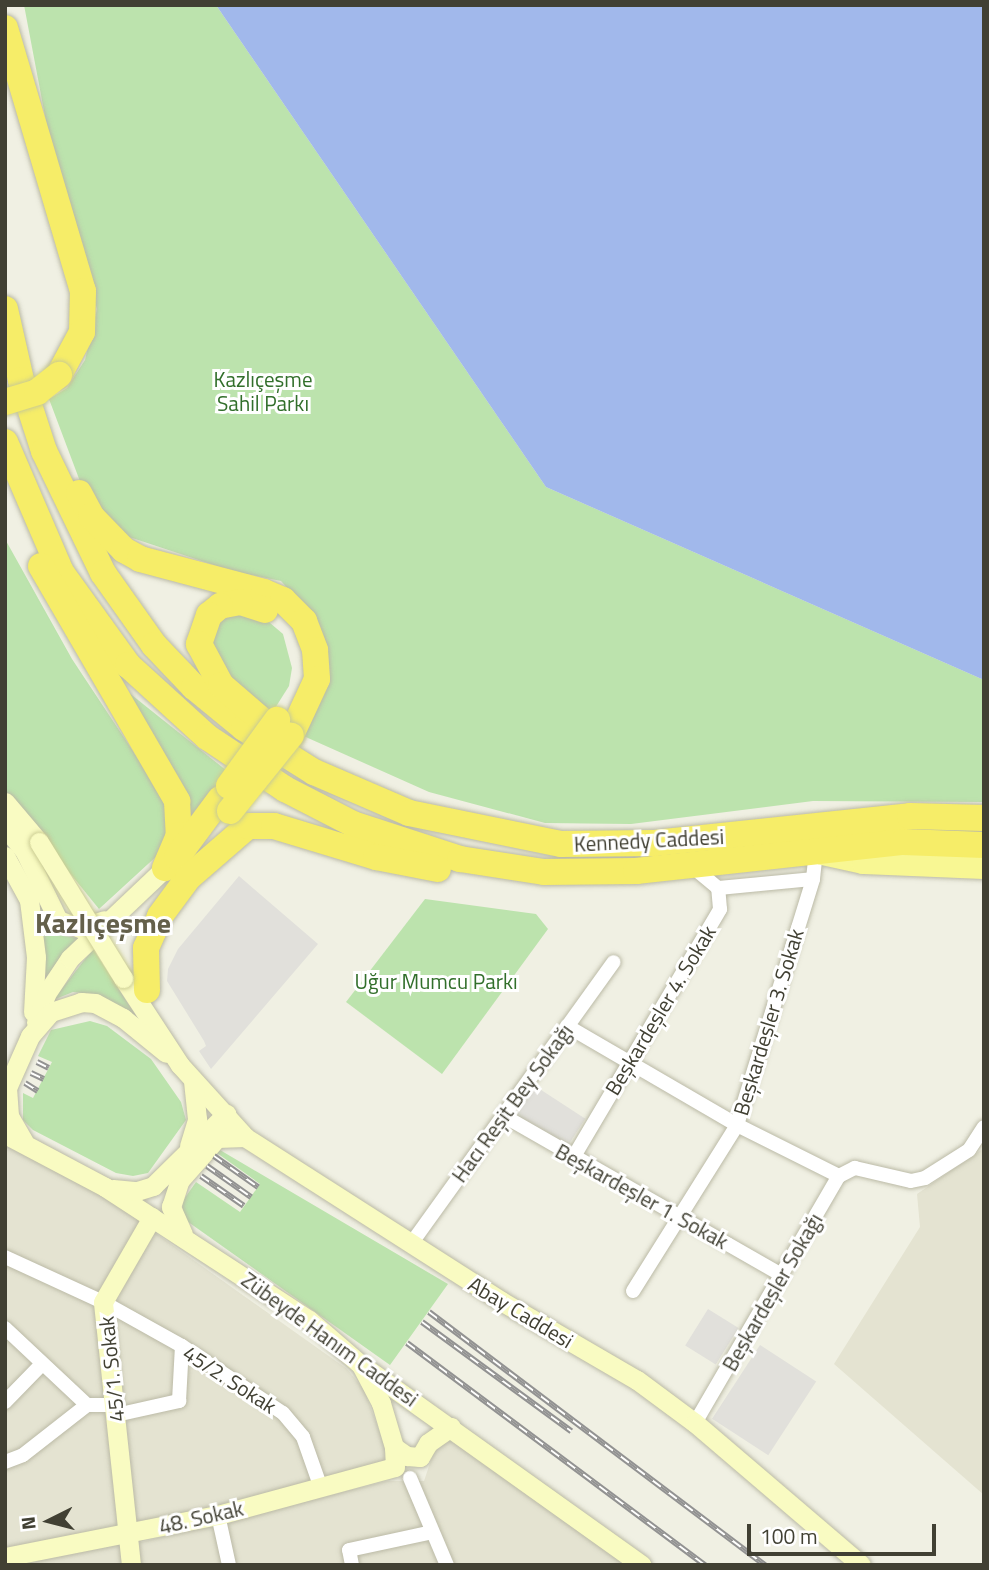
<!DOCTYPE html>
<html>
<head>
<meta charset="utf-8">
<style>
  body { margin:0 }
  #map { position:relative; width:989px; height:1570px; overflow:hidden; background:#f0f0e3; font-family:"Titillium Web",sans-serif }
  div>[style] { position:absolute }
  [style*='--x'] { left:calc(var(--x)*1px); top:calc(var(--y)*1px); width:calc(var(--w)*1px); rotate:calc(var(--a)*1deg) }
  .residential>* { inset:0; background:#e4e3d1 }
  .green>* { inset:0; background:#bce3ad }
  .parking>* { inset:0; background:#e1e0db; transform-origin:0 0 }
  .water>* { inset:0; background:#a1b8eb }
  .roads { filter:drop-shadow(0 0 2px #bbbaa6) drop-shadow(0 0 2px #bbbaa6) }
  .street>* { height:14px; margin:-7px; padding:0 7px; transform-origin:7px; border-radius:7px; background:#fff }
  .secondary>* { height:19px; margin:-9.5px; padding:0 9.5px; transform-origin:9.5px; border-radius:9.5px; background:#f9fbc2 }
  .primary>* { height:23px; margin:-11.5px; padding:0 11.5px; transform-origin:11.5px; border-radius:11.5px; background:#f8f793 }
  .highway>* { height:26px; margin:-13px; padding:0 13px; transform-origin:13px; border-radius:13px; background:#f6ed68 }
  .rail>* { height:6px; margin-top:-3px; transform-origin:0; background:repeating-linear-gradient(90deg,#fff 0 10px,#929292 0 20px); box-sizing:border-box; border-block:2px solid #929292 }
  .bridges { filter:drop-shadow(0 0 2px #cacb92) drop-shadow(0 0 2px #cacb92) }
  .secondary-bridge>* { height:19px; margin:-9.5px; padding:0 9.5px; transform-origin:9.5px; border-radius:9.5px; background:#f9fbc2 }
  .highway-bridge>* { height:26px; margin:-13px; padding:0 13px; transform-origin:13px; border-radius:13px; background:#f6ed68 }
  span { translate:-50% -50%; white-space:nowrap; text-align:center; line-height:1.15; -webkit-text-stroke:6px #fff; paint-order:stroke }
  .park-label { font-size:21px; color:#326f2b }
  .street-label { font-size:21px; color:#414033 }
  .district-label { font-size:28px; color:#64604b; font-weight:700 }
  .frame { position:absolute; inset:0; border:7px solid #414033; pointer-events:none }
  .north { position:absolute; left:14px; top:1486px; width:70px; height:70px; -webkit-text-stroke:5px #fff; paint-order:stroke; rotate:264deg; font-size:19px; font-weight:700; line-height:28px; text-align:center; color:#414033 }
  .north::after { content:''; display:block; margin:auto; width:24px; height:32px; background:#414033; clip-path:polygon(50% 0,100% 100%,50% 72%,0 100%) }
  .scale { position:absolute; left:747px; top:1524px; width:189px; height:32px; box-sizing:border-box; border:4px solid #414033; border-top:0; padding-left:9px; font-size:21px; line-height:24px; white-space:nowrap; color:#414033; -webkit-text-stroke:5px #fff; paint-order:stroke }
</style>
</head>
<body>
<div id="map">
  <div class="residential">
    <i style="clip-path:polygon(5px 1144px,61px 1170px,144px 1221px,98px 1306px,119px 1527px,5px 1552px)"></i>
    <i style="clip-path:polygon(984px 1148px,984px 1495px,834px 1364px,920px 1227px,917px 1194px)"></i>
    <i style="clip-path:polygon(154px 1232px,347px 1369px,364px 1390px,390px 1460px,223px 1510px,135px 1526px,113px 1304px)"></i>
    <i style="clip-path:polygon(451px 1434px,627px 1565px,138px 1565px,134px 1544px,387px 1481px,424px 1481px,433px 1454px)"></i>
    <i style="clip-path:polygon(121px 1540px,126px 1565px,5px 1565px)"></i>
  </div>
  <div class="green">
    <i style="clip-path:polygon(24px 5px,216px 5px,546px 487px,984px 680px,984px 802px,813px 801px,631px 824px,545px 823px,429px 792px,299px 734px,310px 613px,281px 581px,232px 571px,117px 533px,84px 492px,49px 399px,67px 388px,85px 360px,97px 309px,52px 153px)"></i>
    <i style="clip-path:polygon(5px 539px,72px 659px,164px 798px,169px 830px,160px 853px,99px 909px,5px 793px)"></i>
    <i style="clip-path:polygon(230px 611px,263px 617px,283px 634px,292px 668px,289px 686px,272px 713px,219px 667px,210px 635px)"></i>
    <i style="clip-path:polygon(123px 688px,227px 771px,192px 821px)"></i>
    <i style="clip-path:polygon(37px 891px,47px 919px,63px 936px,79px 938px,46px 977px)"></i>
    <i style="clip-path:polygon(425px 899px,536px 914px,548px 929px,442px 1074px,346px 1002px)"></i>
    <i style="clip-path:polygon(93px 949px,138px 1019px,92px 994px,73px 992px,53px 1000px)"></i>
    <i style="clip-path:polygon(90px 1021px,107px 1026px,151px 1059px,181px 1102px,186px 1120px,148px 1173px,133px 1176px,116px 1173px,33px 1130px,23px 1120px,23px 1093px,33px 1098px,52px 1062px,38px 1056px,51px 1030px)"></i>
    <i style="clip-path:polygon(220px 1150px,448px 1284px,390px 1365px,184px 1219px,182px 1202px,196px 1182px,240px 1212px,260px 1184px,217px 1153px)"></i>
  </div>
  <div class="parking">
    <i style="clip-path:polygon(239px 876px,318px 944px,211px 1069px,199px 1051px,206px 1046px,204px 1041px,167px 981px,168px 969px,178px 949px)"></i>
    <i style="left:535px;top:1086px;width:60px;height:36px;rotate:33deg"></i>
    <i style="left:708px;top:1309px;width:36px;height:43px;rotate:32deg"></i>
    <i style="left:760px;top:1345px;width:67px;height:88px;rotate:33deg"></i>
  </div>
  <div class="water">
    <i style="clip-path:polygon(216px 5px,984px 5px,984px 680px,546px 487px)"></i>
  </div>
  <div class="roads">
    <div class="street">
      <i style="--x:718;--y:888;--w:95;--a:-5.4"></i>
      <i style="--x:567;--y:1026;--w:197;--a:30.2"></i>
      <i style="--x:737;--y:1125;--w:114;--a:26.6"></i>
      <i style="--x:504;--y:1116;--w:320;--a:29.8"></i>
      <i style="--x:573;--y:1158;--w:289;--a:-59.4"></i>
      <i style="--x:720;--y:909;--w:21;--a:-95"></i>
      <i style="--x:718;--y:888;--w:33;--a:-140"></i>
      <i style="--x:411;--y:1244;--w:347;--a:-54.3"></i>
      <i style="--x:5;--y:1257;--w:108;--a:24.7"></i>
      <i style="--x:103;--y:1302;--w:90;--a:29.1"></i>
      <i style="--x:182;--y:1346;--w:121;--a:33.6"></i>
      <i style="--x:283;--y:1413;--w:31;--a:50"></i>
      <i style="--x:303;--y:1437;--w:54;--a:70.6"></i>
      <i style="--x:633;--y:1291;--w:196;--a:-57.9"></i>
      <i style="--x:737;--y:1125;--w:257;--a:-72.8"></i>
      <i style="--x:813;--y:879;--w:28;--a:-84"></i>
      <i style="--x:5;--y:1328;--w:112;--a:43.2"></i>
      <i style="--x:87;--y:1405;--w:26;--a:0"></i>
      <i style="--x:5;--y:1402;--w:53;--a:-45.8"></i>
      <i style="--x:116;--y:1415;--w:65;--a:-12.5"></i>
      <i style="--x:179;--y:1401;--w:55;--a:-86.9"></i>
      <i style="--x:695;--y:1423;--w:286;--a:-59.8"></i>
      <i style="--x:839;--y:1176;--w:18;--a:-27"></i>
      <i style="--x:855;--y:1168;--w:57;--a:13.1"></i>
      <i style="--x:911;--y:1181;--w:14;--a:-12"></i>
      <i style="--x:925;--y:1178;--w:52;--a:-32.5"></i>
      <i style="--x:969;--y:1150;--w:27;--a:-57"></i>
      <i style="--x:5;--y:1462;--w:19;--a:-21"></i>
      <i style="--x:23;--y:1455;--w:81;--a:-38"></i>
      <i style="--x:410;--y:1478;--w:95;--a:67"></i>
      <i style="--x:218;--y:1515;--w:51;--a:77.6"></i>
      <i style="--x:352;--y:1565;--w:15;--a:-101"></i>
      <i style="--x:349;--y:1550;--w:85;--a:-12.2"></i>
    </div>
    <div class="secondary">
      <i style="--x:5;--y:802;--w:52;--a:49.6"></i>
      <i style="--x:5;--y:827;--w:32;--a:51"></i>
      <i style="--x:25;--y:852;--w:76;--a:64.1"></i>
      <i style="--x:58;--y:920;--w:23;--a:20"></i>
      <i style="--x:80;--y:928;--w:25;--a:-18"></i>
      <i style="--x:5;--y:856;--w:50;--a:61.4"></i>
      <i style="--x:29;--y:900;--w:57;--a:83"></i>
      <i style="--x:36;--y:957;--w:55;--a:93.1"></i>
      <i style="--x:123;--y:978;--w:104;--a:56.8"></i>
      <i style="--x:180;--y:1065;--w:97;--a:47.9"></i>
      <i style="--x:245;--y:1137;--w:304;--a:32.6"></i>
      <i style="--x:501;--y:1301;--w:157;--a:30.2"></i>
      <i style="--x:637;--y:1380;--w:72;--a:36.6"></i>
      <i style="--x:695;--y:1423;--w:218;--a:40.5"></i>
      <i style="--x:36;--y:1022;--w:30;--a:-70"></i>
      <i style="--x:46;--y:994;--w:43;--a:-56.3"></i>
      <i style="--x:70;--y:958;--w:131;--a:-43.5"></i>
      <i style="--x:5;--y:1134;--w:113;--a:27.9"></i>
      <i style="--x:105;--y:1187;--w:244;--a:33.1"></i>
      <i style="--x:309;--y:1320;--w:67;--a:40.8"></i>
      <i style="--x:360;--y:1364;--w:346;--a:35.5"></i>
      <i style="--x:24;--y:1142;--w:30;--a:-120"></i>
      <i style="--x:9;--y:1116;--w:28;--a:-94"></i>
      <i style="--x:7;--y:1088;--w:57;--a:-66.1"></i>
      <i style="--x:30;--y:1036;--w:32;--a:-49"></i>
      <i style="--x:51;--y:1012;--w:32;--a:-18"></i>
      <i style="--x:81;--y:1002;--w:14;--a:4"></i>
      <i style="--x:95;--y:1003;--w:32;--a:28"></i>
      <i style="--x:123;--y:1018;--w:55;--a:39.1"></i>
      <i style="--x:189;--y:1146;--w:28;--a:-73"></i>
      <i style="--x:197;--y:1119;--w:38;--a:-96"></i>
      <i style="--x:113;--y:1189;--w:24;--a:5"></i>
      <i style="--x:137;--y:1191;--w:17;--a:-17"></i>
      <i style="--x:153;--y:1186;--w:103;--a:-44.6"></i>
      <i style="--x:183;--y:1234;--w:30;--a:-114"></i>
      <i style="--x:171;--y:1207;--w:28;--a:-72"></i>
      <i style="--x:180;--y:1180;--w:56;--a:-48.6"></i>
      <i style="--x:217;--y:1138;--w:28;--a:-2"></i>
      <i style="--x:394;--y:1447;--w:16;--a:35"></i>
      <i style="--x:407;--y:1456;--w:13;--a:4"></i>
      <i style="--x:420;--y:1457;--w:16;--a:-60"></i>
      <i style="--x:428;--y:1443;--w:28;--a:-35"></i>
      <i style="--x:5;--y:1557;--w:217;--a:-11.2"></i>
      <i style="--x:218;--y:1515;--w:183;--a:-15.2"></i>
      <i style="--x:395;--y:1467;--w:20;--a:-93"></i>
      <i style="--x:394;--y:1447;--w:46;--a:-106.5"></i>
      <i style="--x:381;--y:1403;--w:43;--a:-117.8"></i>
      <i style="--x:131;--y:1565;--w:264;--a:-96.1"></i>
      <i style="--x:103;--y:1302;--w:98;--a:-60"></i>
    </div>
    <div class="primary">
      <i style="--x:822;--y:853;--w:42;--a:12.4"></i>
      <i style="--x:863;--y:862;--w:121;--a:2.4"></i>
    </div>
    <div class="highway">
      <i style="--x:5;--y:28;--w:274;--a:73.5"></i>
      <i style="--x:83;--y:291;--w:41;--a:91.4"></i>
      <i style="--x:82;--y:332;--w:49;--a:118.1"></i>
      <i style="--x:5;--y:309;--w:73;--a:77.3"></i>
      <i style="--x:21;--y:380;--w:75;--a:72.1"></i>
      <i style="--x:44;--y:451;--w:136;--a:64.2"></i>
      <i style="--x:103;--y:573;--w:88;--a:54.7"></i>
      <i style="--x:154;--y:645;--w:58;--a:46.4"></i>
      <i style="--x:194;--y:687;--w:65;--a:39.4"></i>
      <i style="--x:244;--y:728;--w:83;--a:32.2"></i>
      <i style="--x:314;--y:772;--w:103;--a:23.3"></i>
      <i style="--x:409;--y:813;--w:155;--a:11.5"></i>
      <i style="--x:561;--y:844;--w:94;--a:-0.6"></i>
      <i style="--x:655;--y:843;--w:256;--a:-6"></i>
      <i style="--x:910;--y:816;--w:74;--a:1.5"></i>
      <i style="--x:5;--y:442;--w:142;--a:66.7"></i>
      <i style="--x:61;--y:572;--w:115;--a:54.2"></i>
      <i style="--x:128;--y:665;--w:107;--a:42.3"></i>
      <i style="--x:207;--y:737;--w:94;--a:33.7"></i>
      <i style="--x:285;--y:789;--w:76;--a:27.2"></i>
      <i style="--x:353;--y:824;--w:113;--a:18.1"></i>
      <i style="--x:460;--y:859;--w:85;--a:8.8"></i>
      <i style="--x:544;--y:872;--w:92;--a:-0.6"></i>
      <i style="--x:636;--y:871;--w:269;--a:-6.2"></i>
      <i style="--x:903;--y:842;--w:81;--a:2.1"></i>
      <i style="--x:79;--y:493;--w:26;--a:62"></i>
      <i style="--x:91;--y:516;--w:47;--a:45.9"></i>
      <i style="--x:124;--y:550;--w:18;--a:29"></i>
      <i style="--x:140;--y:559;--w:128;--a:14.9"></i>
      <i style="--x:264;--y:592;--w:21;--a:23"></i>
      <i style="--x:283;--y:600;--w:30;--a:45"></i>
      <i style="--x:304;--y:621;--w:31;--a:69"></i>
      <i style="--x:315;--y:650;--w:29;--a:86"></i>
      <i style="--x:317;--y:679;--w:62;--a:114.9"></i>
      <i style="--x:41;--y:566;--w:272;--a:59.9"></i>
      <i style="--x:177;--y:801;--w:34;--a:87"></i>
      <i style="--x:179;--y:835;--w:36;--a:113"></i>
      <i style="--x:265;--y:610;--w:26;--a:-162"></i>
      <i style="--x:240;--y:602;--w:20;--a:169"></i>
      <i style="--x:220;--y:606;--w:14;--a:141"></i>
      <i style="--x:209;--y:615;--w:31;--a:109"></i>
      <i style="--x:199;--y:644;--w:47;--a:61.8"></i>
      <i style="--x:221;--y:685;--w:77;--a:40.8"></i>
      <i style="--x:177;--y:857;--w:72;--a:-53.4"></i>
      <i style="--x:147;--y:990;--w:42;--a:-91.4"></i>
      <i style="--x:146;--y:948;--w:35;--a:-66"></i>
      <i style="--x:160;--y:916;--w:47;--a:-53.6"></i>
      <i style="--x:188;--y:878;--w:79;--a:-40.9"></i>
      <i style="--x:248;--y:826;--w:26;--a:0"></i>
      <i style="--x:274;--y:826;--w:107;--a:16.9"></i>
      <i style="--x:376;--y:857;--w:63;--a:11"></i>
    </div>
  </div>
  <div class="rail">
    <i style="--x:37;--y:1062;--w:13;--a:27"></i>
    <i style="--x:31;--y:1073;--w:14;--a:25"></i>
    <i style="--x:25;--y:1083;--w:15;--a:32"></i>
    <i style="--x:214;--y:1156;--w:54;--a:35.2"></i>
    <i style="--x:207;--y:1166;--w:54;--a:35.2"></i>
    <i style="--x:201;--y:1176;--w:52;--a:34.9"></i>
    <i style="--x:429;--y:1312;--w:421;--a:37"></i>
    <i style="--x:422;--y:1322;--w:185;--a:36.2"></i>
    <i style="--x:407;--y:1343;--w:372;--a:36.7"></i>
  </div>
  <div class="bridges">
    <div class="secondary-bridge">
      <i style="--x:39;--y:842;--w:160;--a:58.3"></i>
    </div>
    <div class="highway-bridge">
      <i style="--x:5;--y:402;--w:34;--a:-17"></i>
      <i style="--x:37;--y:392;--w:28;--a:-38"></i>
      <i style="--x:229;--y:786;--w:82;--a:-54"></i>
      <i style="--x:230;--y:811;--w:97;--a:-51.2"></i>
    </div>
  </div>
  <div class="park-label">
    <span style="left:263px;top:391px">Kazlıçeşme<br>Sahil Parkı</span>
    <span style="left:436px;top:981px">Uğur Mumcu Parkı</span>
  </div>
  <div class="street-label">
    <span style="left:649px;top:840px;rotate:-3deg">Kennedy Caddesi</span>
    <span style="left:660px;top:1010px;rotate:-59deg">Beşkardeşler 4. Sokak</span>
    <span style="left:768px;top:1022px;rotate:-73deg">Beşkardeşler 3. Sokak</span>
    <span style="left:512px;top:1103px;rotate:-54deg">Hacı Reşit Bey Sokağı</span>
    <span style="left:642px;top:1196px;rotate:29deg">Beşkardeşler 1. Sokak</span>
    <span style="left:772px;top:1292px;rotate:-60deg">Beşkardeşler Sokağı</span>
    <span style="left:521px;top:1312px;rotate:31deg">Abay Caddesi</span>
    <span style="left:330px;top:1339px;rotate:36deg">Zübeyde Hanım Caddesi</span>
    <span style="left:111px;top:1369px;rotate:-96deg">45/1. Sokak</span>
    <span style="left:230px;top:1379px;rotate:33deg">45/2. Sokak</span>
    <span style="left:201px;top:1517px;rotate:-13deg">48. Sokak</span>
  </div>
  <div class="district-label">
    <span style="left:103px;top:923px">Kazlıçeşme</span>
  </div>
  <div class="frame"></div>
  <div class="north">N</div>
  <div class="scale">100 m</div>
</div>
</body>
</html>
